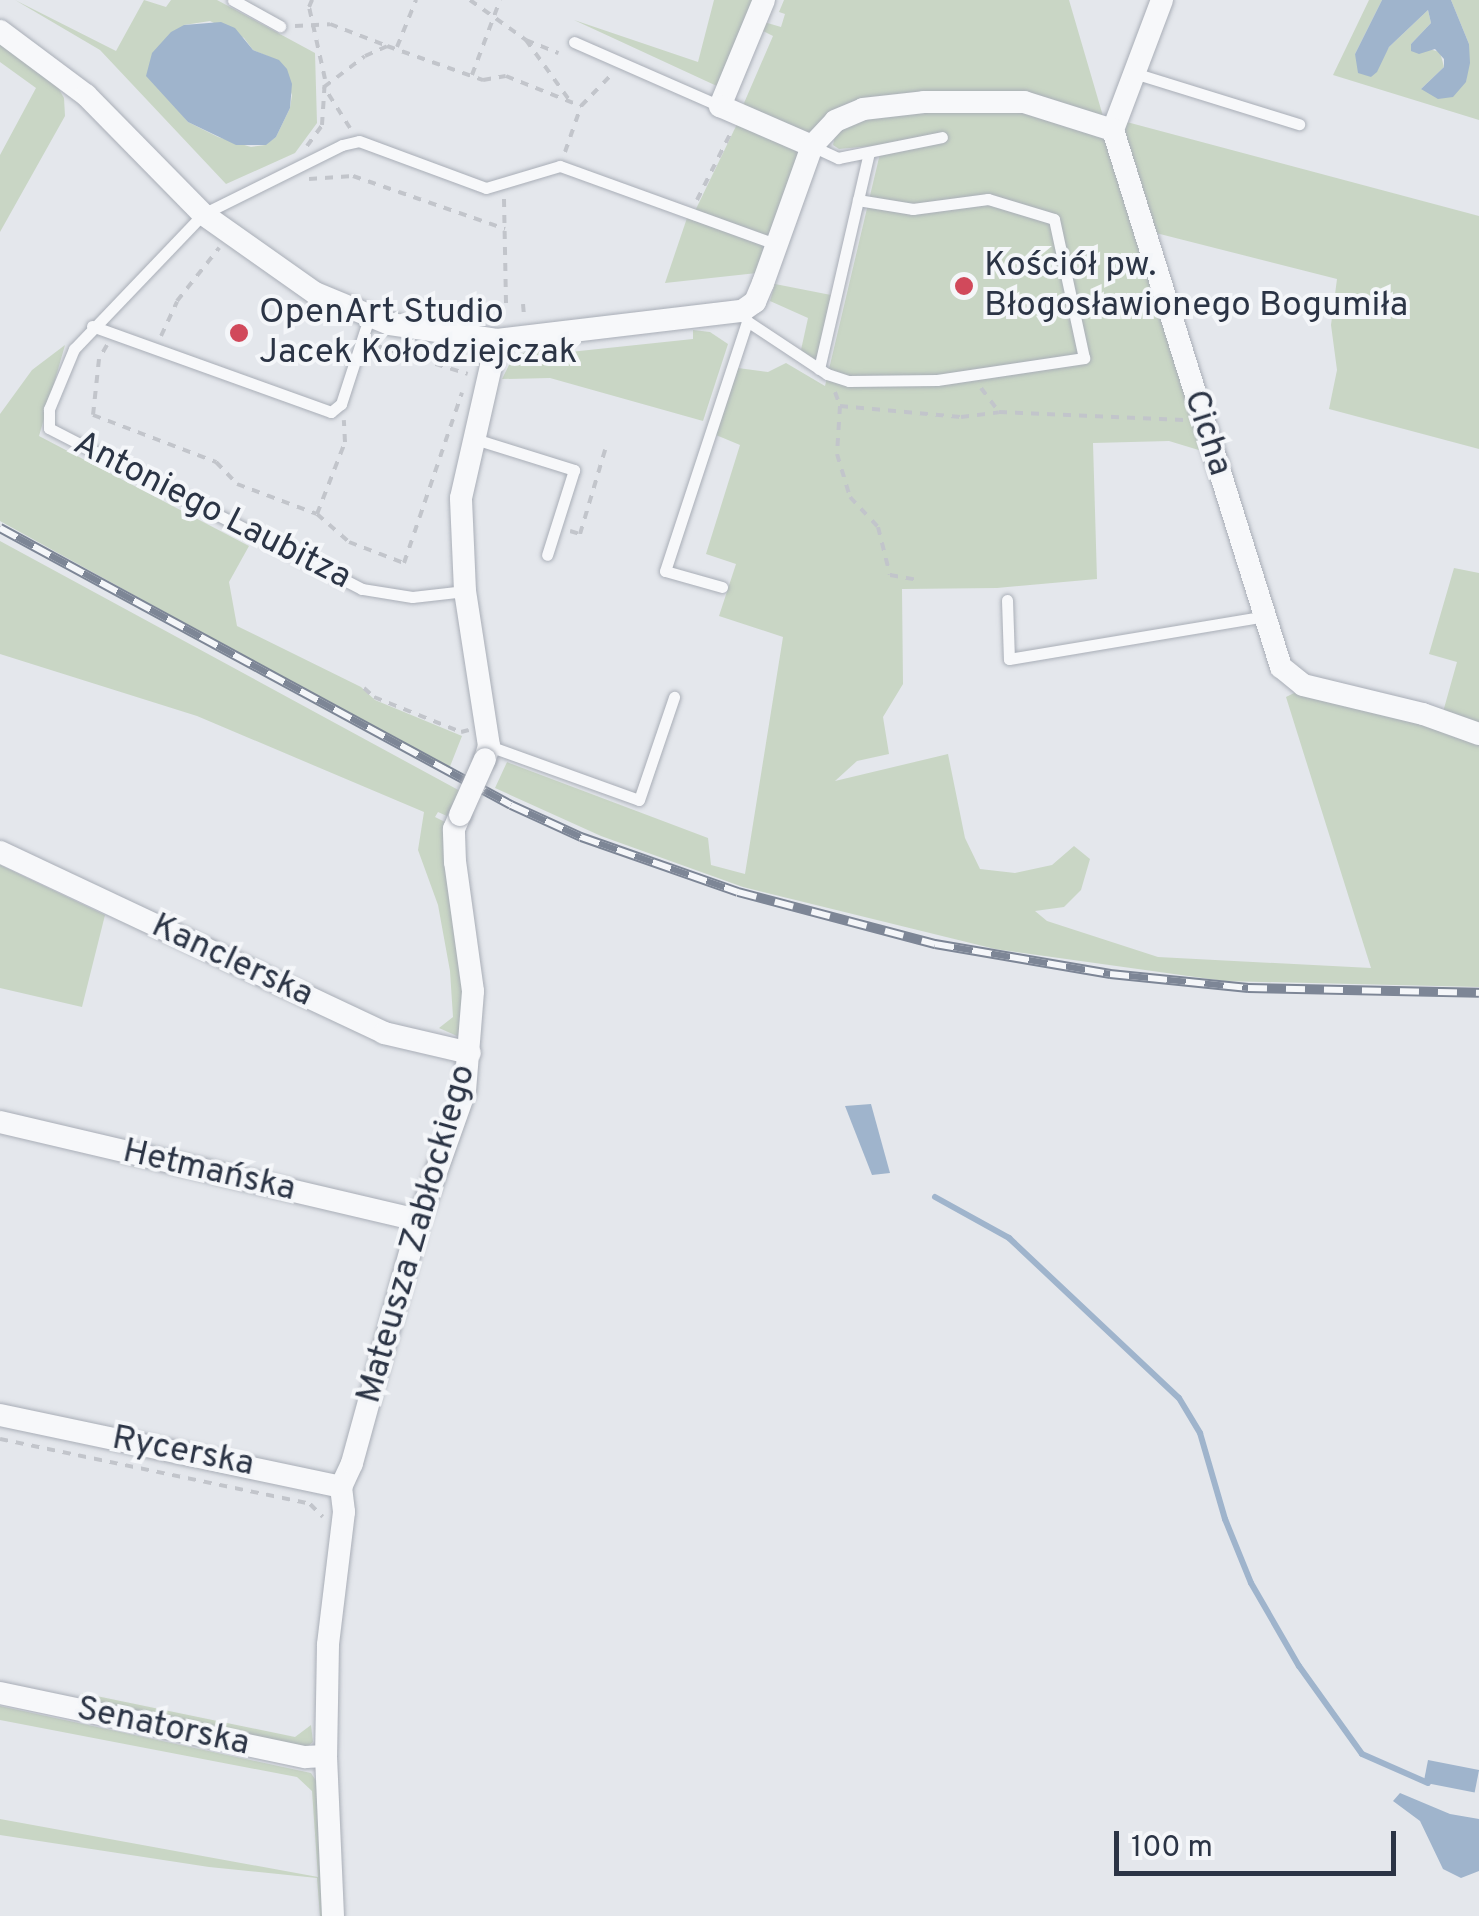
<!DOCTYPE html>
<html>
<head>
<meta charset="utf-8">
<style>
  body { margin:0 }
  #map { position:relative; width:1479px; height:1916px; overflow:hidden; background:#e4e7ec; font-family:Overpass,sans-serif }
  div>[style] { position:absolute }
  [style*='--x'] { left:calc(var(--x)*1px); top:calc(var(--y)*1px); width:calc(var(--w)*1px); rotate:calc(var(--a)*1deg) }
  .green>* { inset:0; background:#c9d6c5 }
  .water>* { inset:0; background:#9fb4cc; transform-origin:0 0 }
  .stream>* { height:6px; margin:-3px; padding:0 3px; transform-origin:3px; border-radius:3px; background:#9fb4cc }
  .path>* { height:4px; margin-top:-2px; transform-origin:0; background:repeating-linear-gradient(90deg,#c2c5cb 0 8px,transparent 0 16px) }
  .roads { filter:drop-shadow(0 0 2px #a9aeb7) drop-shadow(0 0 2px #a9aeb7) }
  .service>* { height:11px; margin:-5.5px; padding:0 5.5px; transform-origin:5.5px; border-radius:5.5px; background:#f7f8fa }
  .minor>* { height:22px; margin:-11px; padding:0 11px; transform-origin:11px; border-radius:11px; background:#f7f8fa }
  .rail>* { height:10px; margin-top:-5px; transform-origin:0; background:repeating-linear-gradient(90deg,#f4f6f9 0 19px,#7d8696 0 38px); box-sizing:border-box; border-block:2px solid #7d8696 }
  .bridges { filter:drop-shadow(0 0 2px #a9aeb7) drop-shadow(0 0 2px #a9aeb7) }
  .minor-bridge>* { height:22px; margin:-11px; padding:0 11px; transform-origin:11px; border-radius:11px; background:#f7f8fa }
  .dots>* { width:28px; height:28px; translate:-50% -50%; box-sizing:border-box; border:5px solid #f4f6f9; border-radius:50% }
  span { translate:-50% -50%; white-space:nowrap; text-align:center; line-height:1.15; -webkit-text-stroke:8px #f4f6f9; paint-order:stroke }
  .poi-label { font-size:35px; color:#2b3445 }
  .left { translate:0 -50%; text-align:left }
  .street-label { font-size:35px; color:#2b3445 }
  .scale { position:absolute; left:1114px; top:1831px; width:282px; height:45px; box-sizing:border-box; border:5px solid #2b3445; border-top:0; padding-left:12px; font-size:30px; line-height:35px; white-space:nowrap; color:#2b3445; -webkit-text-stroke:8px #f4f6f9; paint-order:stroke }
</style>
</head>
<body>
<div id="map">
  <div class="green">
    <i style="clip-path:polygon(evenodd,15px 0,116px 51px,144px 0,166px 7px,171px 0,217px 0,315px 53px,317px 123px,295px 153px,226px 184px,100px 50px,15px 0,210px 21px,244px 38px,253px 50px,279px 61px,292px 95px,290px 108px,276px 137px,265px 145px,251px 147px,218px 137px,188px 122px,170px 100px,184px 25px,210px 21px)"></i>
    <i style="clip-path:polygon(714px 0,754px 0,719px 87px,574px 20px,698px 62px)"></i>
    <i style="clip-path:polygon(784px 0,1069px 0,1105px 123px,1023px 98px,864px 102px,806px 136px,741px 110px,773px 36px,761px 30px,764px 22px,781px 27px,785px 14px,779px 12px)"></i>
    <i style="clip-path:polygon(1369px 0,1382px 0,1355px 54px,1371px 77px,1389px 47px,1428px 10px,1431px 23px,1411px 44px,1440px 52px,1444px 67px,1421px 89px,1466px 82px,1469px 44px,1451px 0,1479px 0,1479px 120px,1333px 75px)"></i>
    <i style="clip-path:polygon(0 42px,55px 82px,64px 98px,65px 116px,0 232px,0 155px,36px 88px,0 62px)"></i>
    <i style="clip-path:polygon(1020px 109px,1107px 136px,1202px 451px,1169px 441px,1093px 443px,1097px 579px,997px 588px,902px 589px,903px 684px,883px 717px,889px 754px,857px 761px,835px 781px,948px 754px,965px 838px,980px 869px,1015px 873px,1052px 865px,1074px 846px,1090px 859px,1081px 890px,1064px 907px,1035px 911px,1047px 921px,1158px 957px,1371px 968px,1286px 697px,1300px 690px,1479px 738px,1479px 987px,1224px 981px,995px 949px,743px 887px,601px 836px,495px 788px,507px 762px,708px 838px,711px 865px,745px 874px,783px 637px,719px 616px,736px 564px,706px 554px,740px 445px,716px 435px,738px 368px,768px 372px,786px 363px,825px 386px,882px 145px,839px 149px,833px 145px,836px 131px,865px 112px)"></i>
    <i style="clip-path:polygon(1123px 121px,1479px 216px,1479px 449px,1329px 409px,1337px 370px,1331px 325px,1337px 279px,1152px 232px,1121px 140px)"></i>
    <i style="clip-path:polygon(738px 122px,803px 154px,771px 239px,695px 211px)"></i>
    <i style="clip-path:polygon(687px 218px,763px 245px,767px 249px,757px 273px,665px 283px)"></i>
    <i style="clip-path:polygon(775px 284px,831px 295px,816px 361px,801px 350px,808px 318px,770px 301px)"></i>
    <i style="clip-path:polygon(693px 330px,710px 332px,728px 344px,703px 421px,550px 378px,502px 379px,511px 361px,530px 349px,550px 345px,551px 354px,693px 339px)"></i>
    <i style="clip-path:polygon(65px 345px,39px 436px,249px 546px,229px 582px,237px 626px,361px 687px,375px 700px,462px 736px,449px 769px,0 521px,0 414px,32px 370px)"></i>
    <i style="clip-path:polygon(0 541px,462px 792px,449px 817px,438px 812px,435px 817px,445px 822px,466px 992px,461px 1033px,457px 1036px,439px 1028px,453px 1017px,450px 971px,438px 905px,418px 850px,424px 812px,197px 716px,0 654px)"></i>
    <i style="clip-path:polygon(1454px 568px,1479px 573px,1479px 725px,1443px 712px,1457px 662px,1429px 654px)"></i>
    <i style="clip-path:polygon(0 865px,105px 915px,82px 1007px,0 988px)"></i>
    <i style="clip-path:polygon(82px 1693px,295px 1737px,311px 1725px,313px 1742px,306px 1748px,80px 1703px)"></i>
    <i style="clip-path:polygon(0 1706px,311px 1773px,318px 1784px,325px 1916px,320px 1916px,317px 1878px,209px 1867px,0 1835px,0 1819px,318px 1877px,312px 1791px,297px 1777px,0 1720px)"></i>
  </div>
  <div class="water">
    <i style="clip-path:polygon(1382px 0,1451px 0,1469px 44px,1470px 63px,1466px 82px,1453px 97px,1438px 99px,1421px 89px,1444px 67px,1444px 59px,1435px 49px,1419px 54px,1411px 51px,1411px 44px,1431px 23px,1428px 10px,1389px 47px,1377px 72px,1371px 77px,1358px 73px,1355px 54px)"></i>
    <i style="clip-path:polygon(221px 22px,235px 28px,253px 50px,279px 60px,287px 69px,292px 84px,290px 108px,276px 137px,266px 145px,236px 145px,188px 122px,146px 76px,152px 53px,171px 32px,184px 25px)"></i>
    <i style="clip-path:polygon(871px 1104px,890px 1173px,872px 1175px,845px 1106px)"></i>
    <i style="left:1428px;top:1760px;width:52px;height:23px;rotate:11deg"></i>
    <i style="clip-path:polygon(1400px 1793px,1450px 1814px,1479px 1819px,1479px 1871px,1461px 1878px,1443px 1869px,1420px 1821px,1393px 1801px)"></i>
  </div>
  <div class="stream">
    <i style="--x:935;--y:1197;--w:85;--a:29"></i>
    <i style="--x:1009;--y:1238;--w:233;--a:43.3"></i>
    <i style="--x:1179;--y:1398;--w:41;--a:59"></i>
    <i style="--x:1200;--y:1433;--w:90;--a:73.8"></i>
    <i style="--x:1225;--y:1519;--w:69;--a:67.9"></i>
    <i style="--x:1251;--y:1583;--w:96;--a:60"></i>
    <i style="--x:1299;--y:1666;--w:108;--a:54.4"></i>
    <i style="--x:1362;--y:1754;--w:72;--a:23.7"></i>
  </div>
  <div class="path">
    <i style="--x:470;--y:0;--w:69;--a:35.5"></i>
    <i style="--x:526;--y:40;--w:35;--a:22"></i>
    <i style="--x:295;--y:26;--w:35;--a:-3"></i>
    <i style="--x:330;--y:24;--w:61;--a:21.1"></i>
    <i style="--x:526;--y:40;--w:75;--a:54.2"></i>
    <i style="--x:397;--y:47;--w:51;--a:-68"></i>
    <i style="--x:472;--y:75;--w:80;--a:-69.5"></i>
    <i style="--x:350;--y:128;--w:49;--a:-122.4"></i>
    <i style="--x:324;--y:87;--w:51;--a:-37.1"></i>
    <i style="--x:365;--y:56;--w:24;--a:-24"></i>
    <i style="--x:387;--y:46;--w:102;--a:19.5"></i>
    <i style="--x:483;--y:80;--w:23;--a:-10"></i>
    <i style="--x:506;--y:76;--w:81;--a:21.8"></i>
    <i style="--x:307;--y:146;--w:26;--a:-54"></i>
    <i style="--x:322;--y:125;--w:46;--a:-86.3"></i>
    <i style="--x:325;--y:79;--w:74;--a:-102.5"></i>
    <i style="--x:309;--y:7;--w:8;--a:-67"></i>
    <i style="--x:565;--y:152;--w:49;--a:-70.8"></i>
    <i style="--x:581;--y:106;--w:42;--a:-46"></i>
    <i style="--x:309;--y:179;--w:44;--a:-3.9"></i>
    <i style="--x:353;--y:176;--w:161;--a:19.2"></i>
    <i style="--x:504;--y:199;--w:105;--a:88.9"></i>
    <i style="--x:697;--y:200;--w:76;--a:-63.4"></i>
    <i style="--x:523;--y:304;--w:12;--a:85"></i>
    <i style="--x:161;--y:336;--w:38;--a:-65"></i>
    <i style="--x:177;--y:301;--w:68;--a:-51.6"></i>
    <i style="--x:107;--y:345;--w:16;--a:120"></i>
    <i style="--x:99;--y:359;--w:56;--a:96.1"></i>
    <i style="--x:93;--y:415;--w:132;--a:20.9"></i>
    <i style="--x:216;--y:462;--w:30;--a:46"></i>
    <i style="--x:237;--y:484;--w:85;--a:20.6"></i>
    <i style="--x:317;--y:514;--w:43;--a:41.2"></i>
    <i style="--x:349;--y:542;--w:59;--a:20.9"></i>
    <i style="--x:404;--y:563;--w:180;--a:-71.2"></i>
    <i style="--x:374;--y:345;--w:98;--a:17.1"></i>
    <i style="--x:981;--y:388;--w:30;--a:53"></i>
    <i style="--x:835;--y:392;--w:15;--a:70"></i>
    <i style="--x:840;--y:406;--w:48;--a:93.6"></i>
    <i style="--x:837;--y:454;--w:45;--a:73.2"></i>
    <i style="--x:850;--y:497;--w:41;--a:47"></i>
    <i style="--x:878;--y:527;--w:49;--a:76"></i>
    <i style="--x:890;--y:575;--w:28;--a:10"></i>
    <i style="--x:840;--y:406;--w:121;--a:5.2"></i>
    <i style="--x:961;--y:417;--w:38;--a:-7"></i>
    <i style="--x:999;--y:412;--w:185;--a:2.5"></i>
    <i style="--x:317;--y:514;--w:77;--a:-68.7"></i>
    <i style="--x:345;--y:442;--w:22;--a:-93"></i>
    <i style="--x:570;--y:531;--w:10;--a:17"></i>
    <i style="--x:580;--y:534;--w:88;--a:-73.4"></i>
    <i style="--x:364;--y:688;--w:13;--a:42"></i>
    <i style="--x:374;--y:697;--w:94;--a:21.9"></i>
    <i style="--x:461;--y:732;--w:8;--a:-14"></i>
    <i style="--x:0;--y:1439;--w:317;--a:11.8"></i>
    <i style="--x:310;--y:1504;--w:18;--a:45"></i>
  </div>
  <div class="roads">
    <div class="service">
      <i style="--x:233;--y:0;--w:54;--a:29"></i>
      <i style="--x:574;--y:42;--w:159;--a:23.7"></i>
      <i style="--x:1134;--y:73;--w:173;--a:17.2"></i>
      <i style="--x:812;--y:146;--w:29;--a:25"></i>
      <i style="--x:838;--y:158;--w:106;--a:-11.4"></i>
      <i style="--x:747;--y:321;--w:96;--a:33.5"></i>
      <i style="--x:827;--y:374;--w:23;--a:18"></i>
      <i style="--x:849;--y:381;--w:88;--a:-0.7"></i>
      <i style="--x:937;--y:380;--w:149;--a:-8.5"></i>
      <i style="--x:1084;--y:358;--w:142;--a:-102.2"></i>
      <i style="--x:1054;--y:219;--w:69;--a:-163.1"></i>
      <i style="--x:988;--y:199;--w:76;--a:172.4"></i>
      <i style="--x:913;--y:209;--w:56;--a:-170.7"></i>
      <i style="--x:92;--y:326;--w:254;--a:19.8"></i>
      <i style="--x:331;--y:412;--w:13;--a:-39"></i>
      <i style="--x:341;--y:404;--w:90;--a:-72"></i>
      <i style="--x:819;--y:369;--w:222;--a:-77"></i>
      <i style="--x:475;--y:439;--w:104;--a:17.4"></i>
      <i style="--x:574;--y:470;--w:89;--a:107.6"></i>
      <i style="--x:722;--y:587;--w:59;--a:-164.3"></i>
      <i style="--x:665;--y:571;--w:263;--a:-71.8"></i>
      <i style="--x:747;--y:321;--w:7;--a:-117"></i>
      <i style="--x:465;--y:591;--w:53;--a:173.5"></i>
      <i style="--x:412;--y:597;--w:51;--a:-170.9"></i>
      <i style="--x:362;--y:589;--w:352;--a:-152.8"></i>
      <i style="--x:49;--y:428;--w:19;--a:-90"></i>
      <i style="--x:49;--y:409;--w:65;--a:-67.4"></i>
      <i style="--x:74;--y:349;--w:187;--a:-46.3"></i>
      <i style="--x:203;--y:214;--w:155;--a:-26.4"></i>
      <i style="--x:342;--y:145;--w:17;--a:-13"></i>
      <i style="--x:359;--y:141;--w:135;--a:20.3"></i>
      <i style="--x:486;--y:188;--w:77;--a:-16.6"></i>
      <i style="--x:560;--y:166;--w:232;--a:19.9"></i>
      <i style="--x:1007;--y:600;--w:59;--a:88.1"></i>
      <i style="--x:1009;--y:659;--w:260;--a:-9.5"></i>
      <i style="--x:489;--y:746;--w:159;--a:19.8"></i>
      <i style="--x:639;--y:800;--w:109;--a:-71.2"></i>
    </div>
    <div class="minor">
      <i style="--x:764;--y:0;--w:115;--a:112.5"></i>
      <i style="--x:720;--y:106;--w:100;--a:23.5"></i>
      <i style="--x:1162;--y:0;--w:139;--a:110.7"></i>
      <i style="--x:1113;--y:130;--w:563;--a:72.63"></i>
      <i style="--x:1281;--y:667;--w:28;--a:39"></i>
      <i style="--x:1303;--y:685;--w:123;--a:13.6"></i>
      <i style="--x:1423;--y:714;--w:59;--a:19.7"></i>
      <i style="--x:0;--y:31;--w:107;--a:36.7"></i>
      <i style="--x:86;--y:95;--w:167;--a:45.5"></i>
      <i style="--x:203;--y:214;--w:137;--a:35.2"></i>
      <i style="--x:315;--y:293;--w:81;--a:22.5"></i>
      <i style="--x:390;--y:324;--w:108;--a:8.5"></i>
      <i style="--x:497;--y:340;--w:247;--a:-6.8"></i>
      <i style="--x:742;--y:311;--w:16;--a:-35"></i>
      <i style="--x:755;--y:302;--w:21;--a:-67"></i>
      <i style="--x:763;--y:283;--w:145;--a:-70.3"></i>
      <i style="--x:812;--y:146;--w:34;--a:-47"></i>
      <i style="--x:835;--y:121;--w:30;--a:-23"></i>
      <i style="--x:863;--y:109;--w:61;--a:-6.5"></i>
      <i style="--x:924;--y:102;--w:100;--a:0"></i>
      <i style="--x:1024;--y:102;--w:93;--a:17.5"></i>
      <i style="--x:485;--y:759;--w:14;--a:-73"></i>
      <i style="--x:489;--y:746;--w:157;--a:-98.8"></i>
      <i style="--x:465;--y:591;--w:93;--a:-92.5"></i>
      <i style="--x:461;--y:498;--w:162;--a:-77.2"></i>
      <i style="--x:0;--y:852;--w:425;--a:25.2"></i>
      <i style="--x:384;--y:1033;--w:88;--a:13.1"></i>
      <i style="--x:0;--y:1122;--w:430;--a:13.2"></i>
      <i style="--x:0;--y:1415;--w:349;--a:11.9"></i>
      <i style="--x:341;--y:1487;--w:25;--a:83"></i>
      <i style="--x:344;--y:1512;--w:134;--a:96.9"></i>
      <i style="--x:328;--y:1645;--w:111;--a:91"></i>
      <i style="--x:326;--y:1756;--w:160;--a:87.5"></i>
      <i style="--x:341;--y:1487;--w:26;--a:-65"></i>
      <i style="--x:352;--y:1463;--w:252;--a:-74.6"></i>
      <i style="--x:419;--y:1220;--w:137;--a:-70.4"></i>
      <i style="--x:465;--y:1091;--w:100;--a:-85.4"></i>
      <i style="--x:473;--y:991;--w:130;--a:-97.9"></i>
      <i style="--x:455;--y:862;--w:33;--a:-92"></i>
      <i style="--x:454;--y:829;--w:15;--a:-67"></i>
      <i style="--x:0;--y:1693;--w:312;--a:11.9"></i>
      <i style="--x:305;--y:1757;--w:21;--a:-3"></i>
    </div>
  </div>
  <div class="rail">
    <i style="--x:0;--y:528;--w:581;--a:28.46"></i>
    <i style="--x:511;--y:805;--w:77;--a:24.6"></i>
    <i style="--x:581;--y:837;--w:166;--a:19.3"></i>
    <i style="--x:738;--y:892;--w:204;--a:14.8"></i>
    <i style="--x:935;--y:944;--w:178;--a:9.7"></i>
    <i style="--x:1110;--y:974;--w:139;--a:5.8"></i>
    <i style="--x:1248;--y:988;--w:231;--a:1.2"></i>
  </div>
  <div class="bridges">
    <div class="minor-bridge">
      <i style="--x:460;--y:815;--w:61;--a:-65.9"></i>
    </div>
  </div>
  <div class="dots">
    <i style="left:964px;top:286px;background:#d1495b"></i>
    <i style="left:239px;top:333px;background:#d1495b"></i>
  </div>
  <div class="poi-label">
    <span class="left" style="left:984px;top:286px">Kościół pw.<br>Błogosławionego Bogumiła</span>
    <span class="left" style="left:259px;top:333px">OpenArt Studio<br>Jacek Kołodziejczak</span>
  </div>
  <div class="street-label">
    <span style="left:1207px;top:433px;rotate:72deg">Cicha</span>
    <span style="left:212px;top:511px;rotate:27deg">Antoniego Laubitza</span>
    <span style="left:232px;top:961px;rotate:25deg">Kanclerska</span>
    <span style="left:209px;top:1171px;rotate:13deg">Hetmańska</span>
    <span style="left:417px;top:1234px;rotate:-74deg">Mateusza Zabłockiego</span>
    <span style="left:183px;top:1452px;rotate:11deg">Rycerska</span>
    <span style="left:163px;top:1727px;rotate:12deg">Senatorska</span>
  </div>
  <div class="scale">100 m</div>
</div>
</body>
</html>
